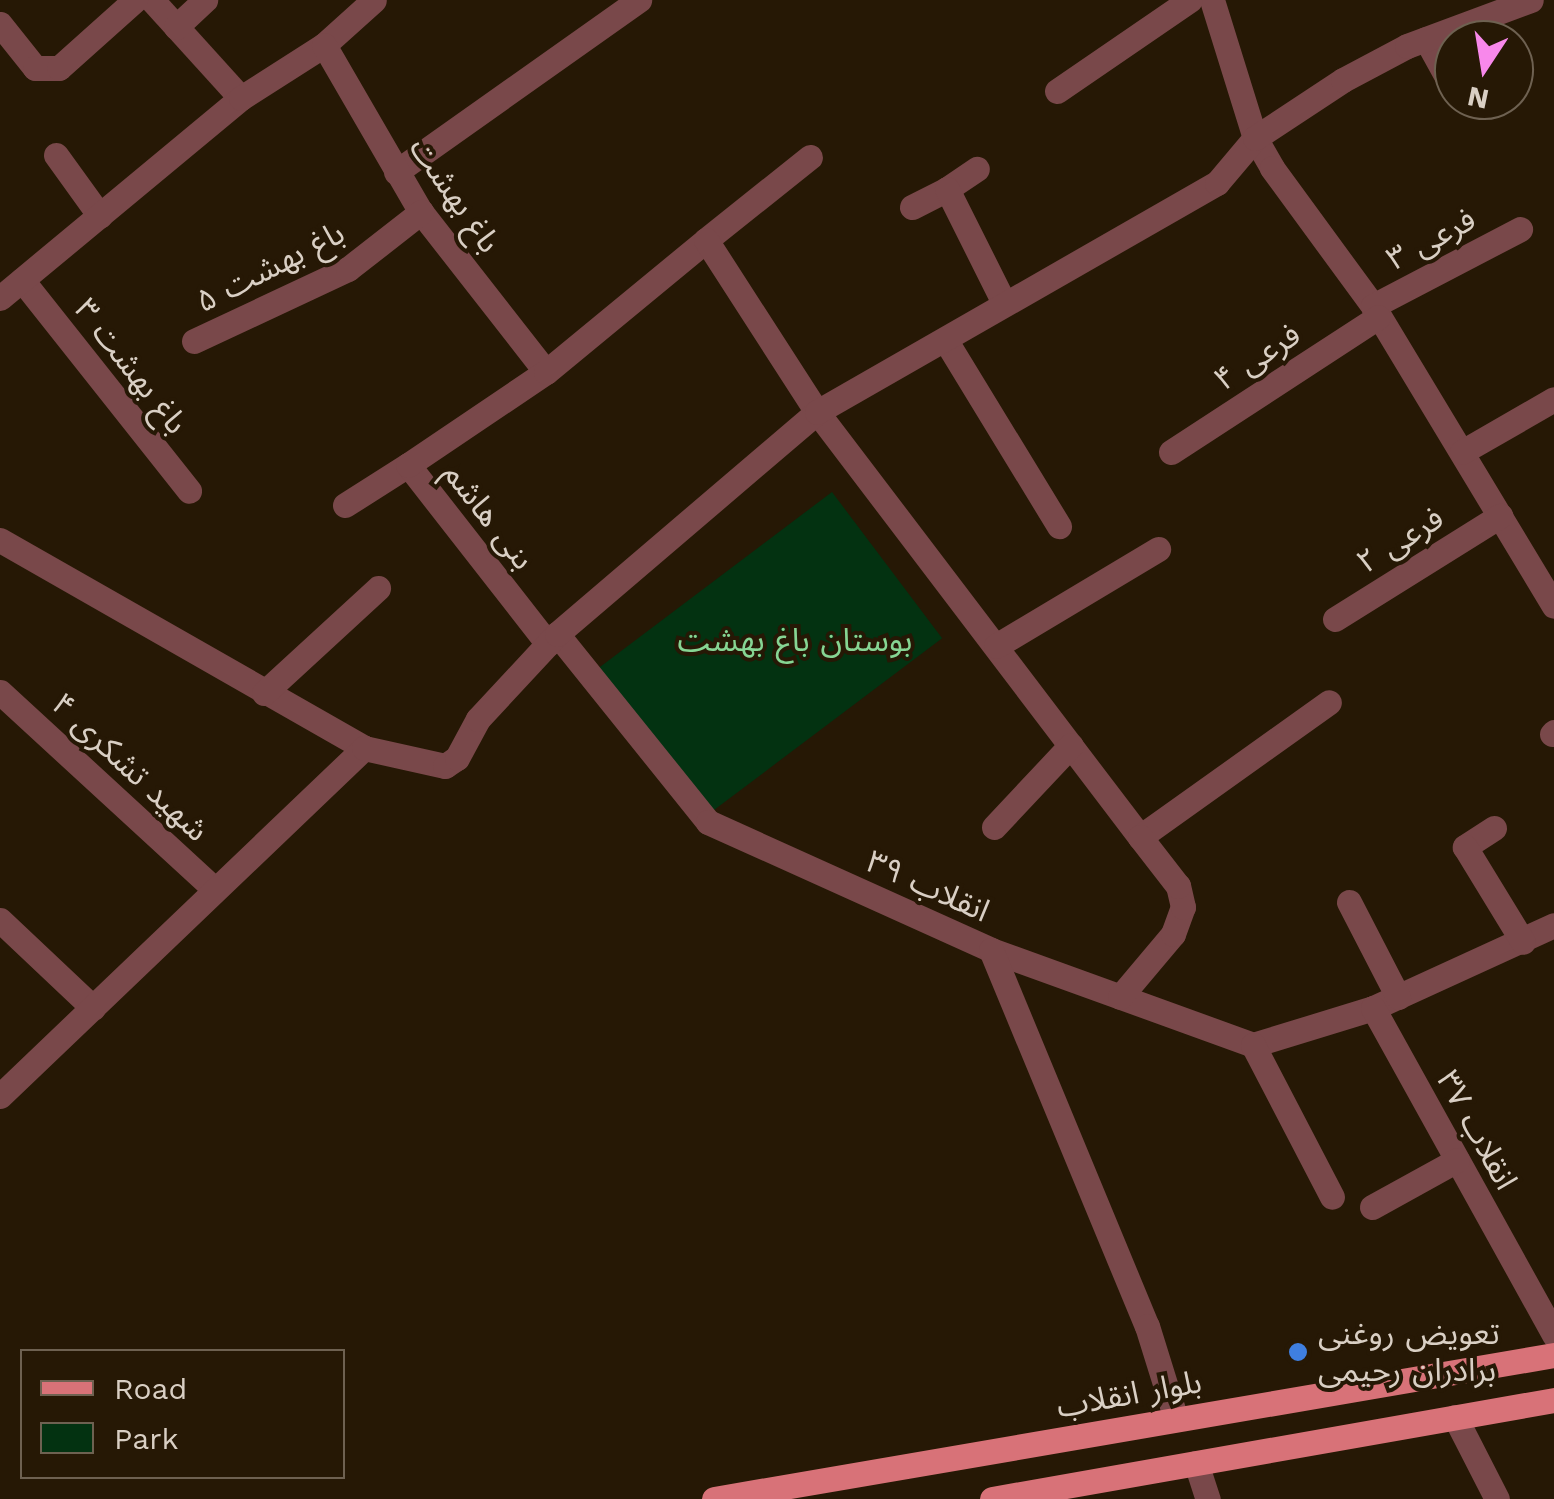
<!DOCTYPE html>
<html>
<head>
<meta charset="utf-8">
<style>
  body { margin:0 }
  #map { position:relative; width:1554px; height:1499px; overflow:hidden; background:#261805; font-family:"Work Sans","Noto Sans Arabic",sans-serif }
  div>[style] { position:absolute }
  [style*='--x'] { left:calc(var(--x)*1px); top:calc(var(--y)*1px); width:calc(var(--w)*1px); rotate:calc(var(--a)*1deg) }
  .green>* { inset:0; background:#033211; transform-origin:0 0 }
  .minor>* { height:25px; margin:-12.5px; padding:0 12.5px; transform-origin:12.5px; border-radius:12.5px; background:#79484a }
  .primary>* { height:25px; margin:-12.5px; padding:0 12.5px; transform-origin:12.5px; border-radius:12.5px; background:#d87278 }
  .dots>* { width:28px; height:28px; translate:-50% -50%; box-sizing:border-box; border:5px solid #261805; border-radius:50% }
  span { translate:-50% -50%; white-space:nowrap; text-align:center; line-height:1.15; -webkit-text-stroke:8px #261805; paint-order:stroke }
  .street-label { font-size:32px; color:#d9cfc4 }
  .park-label { font-size:32px; color:#86d593 }
  .poi-label { font-size:32px; color:#d9cfc4 }
  .left { translate:0 -50%; text-align:left }
  .legend { position:absolute; left:20px; top:1349px; width:325px; height:130px; box-sizing:border-box; background:#261805; border:2px solid #6e6151; margin:0; padding:12px 18px; list-style:none; font-size:30px; color:#d9cfc4 }
  .legend li { display:flex; align-items:center; gap:20px; height:50px }
  .legend b { width:50px; border:2px solid #6e6151 }
  .north { position:absolute; left:1434px; top:20px; width:100px; height:100px; box-sizing:border-box; background:#261805; border:2px solid #6e6151; border-radius:50%; rotate:192deg; font-size:28px; font-weight:700; line-height:40px; text-align:center; color:#d9cfc4 }
  .north::after { content:''; display:block; margin:auto; width:35px; height:45px; background:#f888eb; clip-path:polygon(50% 0,100% 100%,50% 72%,0 100%) }
</style>
</head>
<body>
<div id="map">
  <div class="green">
    <i style="left:832px;top:492px;width:183px;height:291px;rotate:53deg"></i>
  </div>
  <div class="minor">
    <i style="--x:152;--y:0;--w:132;--a:47.8"></i>
    <i style="--x:1212;--y:0;--w:145;--a:72.7"></i>
    <i style="--x:1255;--y:138;--w:34;--a:60"></i>
    <i style="--x:1272;--y:168;--w:171;--a:53.8"></i>
    <i style="--x:1373;--y:306;--w:350;--a:58.9"></i>
    <i style="--x:0;--y:24;--w:56;--a:51.5"></i>
    <i style="--x:35;--y:68;--w:24;--a:0"></i>
    <i style="--x:59;--y:68;--w:102;--a:-41.8"></i>
    <i style="--x:176;--y:27;--w:40;--a:-43"></i>
    <i style="--x:1426;--y:39;--w:58;--a:61.2"></i>
    <i style="--x:324;--y:45;--w:67;--a:-42"></i>
    <i style="--x:1057;--y:91;--w:161;--a:-34.4"></i>
    <i style="--x:56;--y:155;--w:75;--a:54.2"></i>
    <i style="--x:396;--y:172;--w:298;--a:-35.3"></i>
    <i style="--x:947;--y:189;--w:36;--a:-34"></i>
    <i style="--x:912;--y:207;--w:39;--a:-27"></i>
    <i style="--x:947;--y:189;--w:127;--a:63.4"></i>
    <i style="--x:706;--y:240;--w:133;--a:-38.6"></i>
    <i style="--x:22;--y:280;--w:269;--a:51.6"></i>
    <i style="--x:0;--y:298;--w:313;--a:-39.7"></i>
    <i style="--x:241;--y:98;--w:98;--a:-32.6"></i>
    <i style="--x:324;--y:45;--w:193;--a:59.9"></i>
    <i style="--x:421;--y:212;--w:203;--a:52"></i>
    <i style="--x:1373;--y:306;--w:166;--a:-27.6"></i>
    <i style="--x:194;--y:341;--w:170;--a:-25.1"></i>
    <i style="--x:348;--y:269;--w:93;--a:-38"></i>
    <i style="--x:946;--y:341;--w:217;--a:58.6"></i>
    <i style="--x:1171;--y:452;--w:247;--a:-33.1"></i>
    <i style="--x:1462;--y:452;--w:106;--a:-29.9"></i>
    <i style="--x:345;--y:505;--w:75;--a:-32.4"></i>
    <i style="--x:0;--y:540;--w:419;--a:29.7"></i>
    <i style="--x:1335;--y:619;--w:195;--a:-32"></i>
    <i style="--x:557;--y:634;--w:241;--a:51.2"></i>
    <i style="--x:708;--y:822;--w:311;--a:24.3"></i>
    <i style="--x:991;--y:950;--w:279;--a:19.9"></i>
    <i style="--x:1253;--y:1045;--w:126;--a:-17.1"></i>
    <i style="--x:1373;--y:1008;--w:199;--a:-24.6"></i>
    <i style="--x:548;--y:644;--w:227;--a:-128"></i>
    <i style="--x:408;--y:465;--w:166;--a:-34"></i>
    <i style="--x:546;--y:372;--w:207;--a:-39.5"></i>
    <i style="--x:706;--y:240;--w:205;--a:57.2"></i>
    <i style="--x:817;--y:412;--w:534;--a:52.77"></i>
    <i style="--x:1140;--y:837;--w:232;--a:-35.5"></i>
    <i style="--x:996;--y:646;--w:189;--a:-30.9"></i>
    <i style="--x:0;--y:692;--w:292;--a:42.6"></i>
    <i style="--x:264;--y:693;--w:155;--a:-42.6"></i>
    <i style="--x:1552;--y:734;--w:3;--a:-45"></i>
    <i style="--x:994;--y:827;--w:112;--a:-46.8"></i>
    <i style="--x:1494;--y:828;--w:35;--a:147"></i>
    <i style="--x:1465;--y:847;--w:111;--a:58.6"></i>
    <i style="--x:1349;--y:902;--w:107;--a:62.7"></i>
    <i style="--x:0;--y:920;--w:128;--a:43.4"></i>
    <i style="--x:991;--y:950;--w:407;--a:67.5"></i>
    <i style="--x:1147;--y:1326;--w:97;--a:72.7"></i>
    <i style="--x:1120;--y:997;--w:82;--a:-49.9"></i>
    <i style="--x:1173;--y:934;--w:29;--a:-70"></i>
    <i style="--x:1183;--y:907;--w:22;--a:-103"></i>
    <i style="--x:1178;--y:886;--w:62;--a:-127.8"></i>
    <i style="--x:1373;--y:1008;--w:374;--a:61"></i>
    <i style="--x:1253;--y:1045;--w:171;--a:62.5"></i>
    <i style="--x:0;--y:1096;--w:504;--a:-43.71"></i>
    <i style="--x:364;--y:748;--w:83;--a:12.5"></i>
    <i style="--x:445;--y:766;--w:14;--a:-34"></i>
    <i style="--x:457;--y:758;--w:44;--a:-61.7"></i>
    <i style="--x:478;--y:719;--w:116;--a:-47.1"></i>
    <i style="--x:557;--y:634;--w:342;--a:-40.5"></i>
    <i style="--x:817;--y:412;--w:461;--a:-29.8"></i>
    <i style="--x:1217;--y:183;--w:59;--a:-49.8"></i>
    <i style="--x:1255;--y:138;--w:105;--a:-33.4"></i>
    <i style="--x:1343;--y:80;--w:72;--a:-28"></i>
    <i style="--x:1407;--y:46;--w:132;--a:-20.4"></i>
    <i style="--x:1372;--y:1207;--w:97;--a:-28.9"></i>
    <i style="--x:1455;--y:1417;--w:92;--a:62.9"></i>
    <i style="--x:1196;--y:1463;--w:38;--a:72"></i>
  </div>
  <div class="primary">
    <i style="--x:714;--y:1499;--w:852;--a:-9.73"></i>
    <i style="--x:992;--y:1499;--w:571;--a:-9.99"></i>
  </div>
  <div class="dots">
    <i style="left:1298px;top:1352px;background:#3f7fe0"></i>
  </div>
  <div class="street-label">
    <span style="left:455px;top:195px;rotate:55deg">باغ بهشت</span>
    <span style="left:1431px;top:239px;rotate:-28deg">فرعی ۳</span>
    <span style="left:270px;top:267px;rotate:-27deg">باغ بهشت ۵</span>
    <span style="left:1257px;top:357px;rotate:-33deg">فرعی ۴</span>
    <span style="left:131px;top:366px;rotate:52deg">باغ بهشت ۳</span>
    <span style="left:489px;top:516px;rotate:52deg">بنی هاشم</span>
    <span style="left:1400px;top:540px;rotate:-32deg">فرعی ۲</span>
    <span style="left:130px;top:767px;rotate:43deg">شهید تشکری ۴</span>
    <span style="left:928px;top:886px;rotate:24deg">انقلاب ۳۹</span>
    <span style="left:1477px;top:1130px;rotate:61deg">انقلاب ۳۷</span>
    <span style="left:1129px;top:1394px;rotate:-10deg">بلوار انقلاب</span>
  </div>
  <div class="park-label">
    <span style="left:795px;top:640px">بوستان باغ بهشت</span>
  </div>
  <div class="poi-label">
    <span class="left" style="left:1318px;top:1352px">تعویض روغنی<br>برادران رحیمی</span>
  </div>
  <ul class="legend">
  <li><b style="height:12px;background:#d87278"></b>Road</li>
  <li><b style="height:28px;background:#033211"></b>Park</li>
  </ul>
  <div class="north">N</div>
</div>
</body>
</html>
